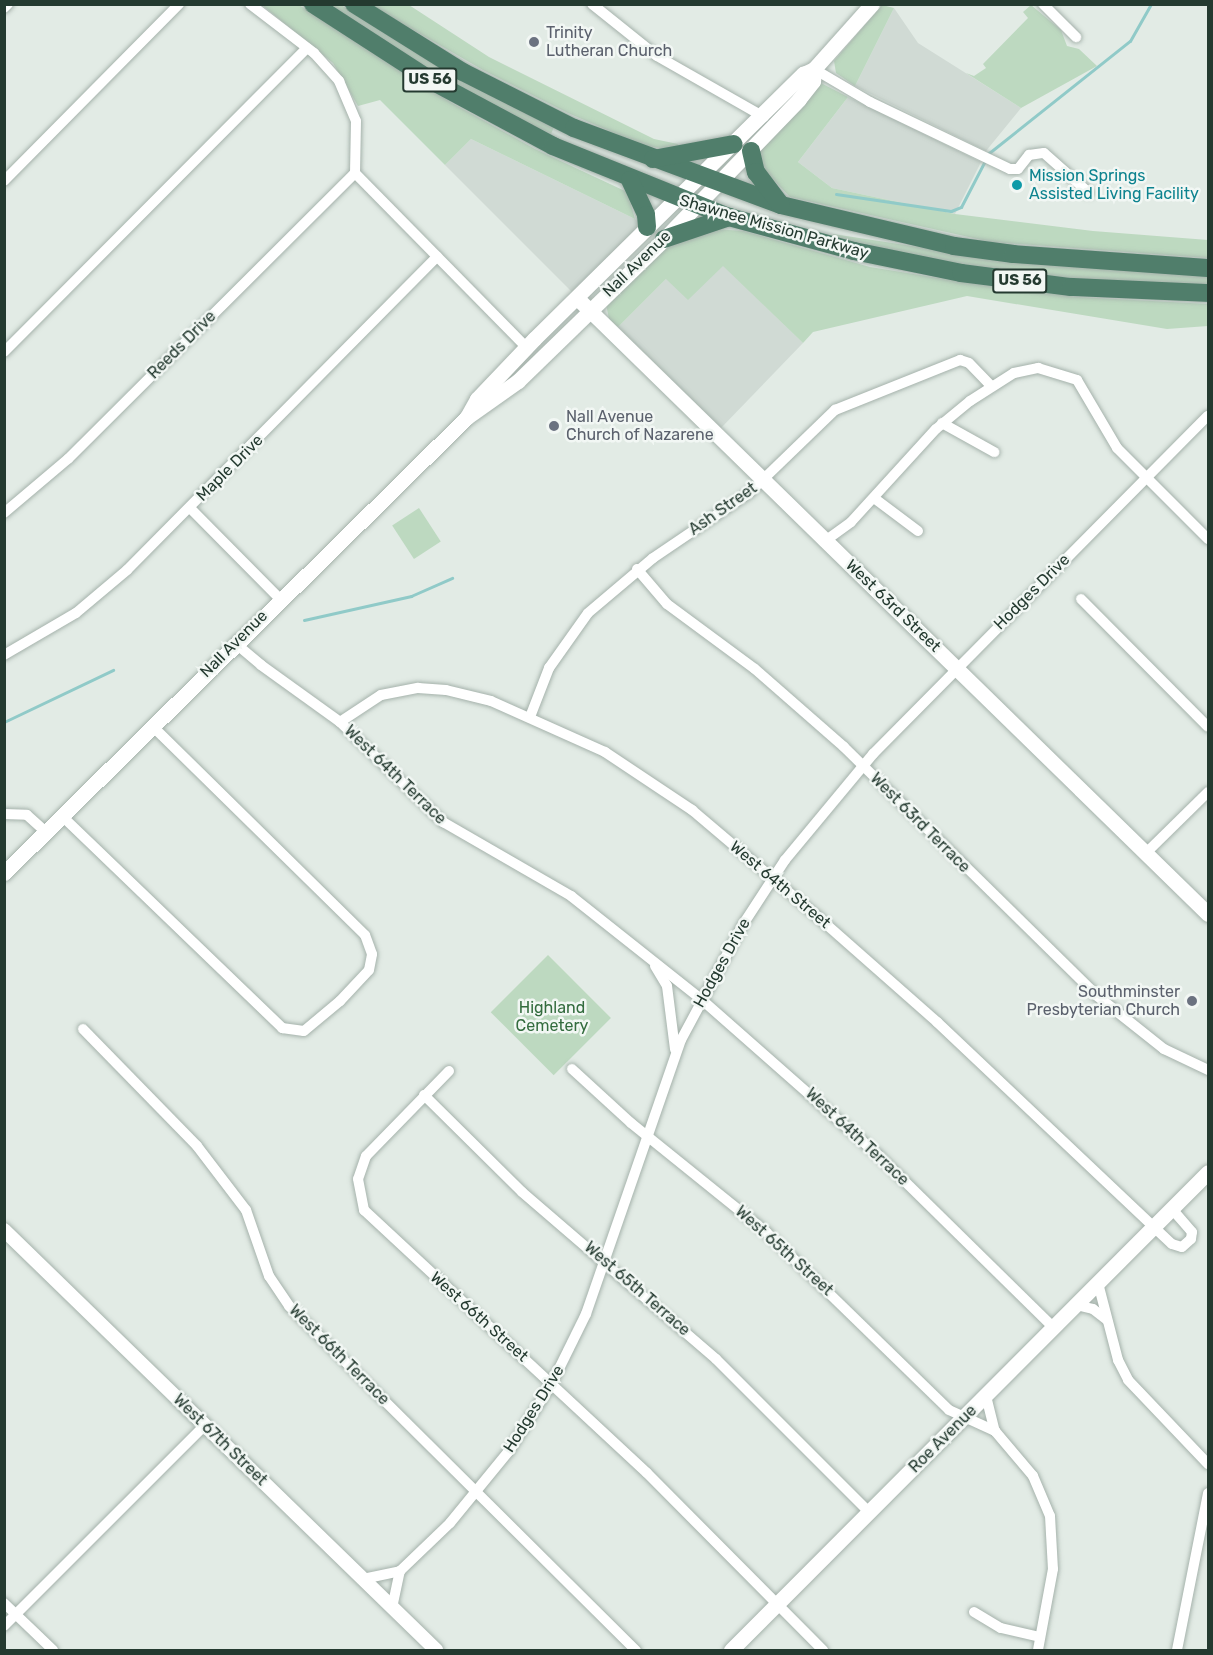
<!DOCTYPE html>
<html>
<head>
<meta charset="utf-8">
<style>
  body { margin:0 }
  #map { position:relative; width:1213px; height:1655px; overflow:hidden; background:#e2ebe5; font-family:Rubik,sans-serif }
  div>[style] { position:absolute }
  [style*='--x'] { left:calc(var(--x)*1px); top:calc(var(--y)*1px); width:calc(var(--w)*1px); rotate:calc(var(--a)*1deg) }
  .built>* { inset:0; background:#d0dad4 }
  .green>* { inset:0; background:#bdd9c0; transform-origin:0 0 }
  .stream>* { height:3px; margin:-1.5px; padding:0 1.5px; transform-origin:1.5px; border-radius:1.5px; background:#90cac8 }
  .roads { filter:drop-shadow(0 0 2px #a5b2ab) drop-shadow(0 0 2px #a5b2ab) }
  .minor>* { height:10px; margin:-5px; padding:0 5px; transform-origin:5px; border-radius:5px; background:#fff }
  .tertiary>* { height:14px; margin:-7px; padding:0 7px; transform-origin:7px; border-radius:7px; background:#fff }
  .secondary>* { height:15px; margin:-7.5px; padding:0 7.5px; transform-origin:7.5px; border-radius:7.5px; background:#fff }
  .trunk>* { height:18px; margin:-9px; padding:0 9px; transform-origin:9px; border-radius:9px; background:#507e6b }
  .dots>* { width:16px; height:16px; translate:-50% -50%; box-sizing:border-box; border:3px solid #f2f7f4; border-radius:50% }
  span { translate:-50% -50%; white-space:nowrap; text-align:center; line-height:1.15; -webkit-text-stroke:5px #f2f7f4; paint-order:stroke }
  .shield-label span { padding:2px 4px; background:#f2f7f4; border:2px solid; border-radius:4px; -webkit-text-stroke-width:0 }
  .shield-label { font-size:15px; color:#243a30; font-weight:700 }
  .worship-label { font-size:16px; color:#5b616d }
  .left { translate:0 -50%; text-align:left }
  .right { translate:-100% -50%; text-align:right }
  .culture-label { font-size:16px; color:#0d838f }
  .street-label { font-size:16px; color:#243a30 }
  .park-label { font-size:16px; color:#336c3e }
  .frame { position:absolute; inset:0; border:6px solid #243a30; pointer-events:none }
</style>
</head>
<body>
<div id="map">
  <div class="built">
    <i style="clip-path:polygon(894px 8px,918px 43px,1021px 108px,986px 151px,855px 86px)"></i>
    <i style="clip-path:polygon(848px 97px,981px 162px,955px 214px,832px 188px,798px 162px)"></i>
    <i style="clip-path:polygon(471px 139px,635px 219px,639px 223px,637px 228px,573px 293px,445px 165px)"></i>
    <i style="clip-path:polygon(723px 265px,803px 343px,721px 428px,618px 327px,666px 279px)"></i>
  </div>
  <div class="green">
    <i style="clip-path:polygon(262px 5px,299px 5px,452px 103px,535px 149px,625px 191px,635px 202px,631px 205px,635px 219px,471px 139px,445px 165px,380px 100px,358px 106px,333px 63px)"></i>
    <i style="clip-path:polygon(326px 5px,341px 5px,375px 27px,554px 127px,551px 134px,465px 92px)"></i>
    <i style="clip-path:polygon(370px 5px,409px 5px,489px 57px,654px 139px,678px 144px,680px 150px,644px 146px,568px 113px,483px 70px)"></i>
    <i style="clip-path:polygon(882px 5px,894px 8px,855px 86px,836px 73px,834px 61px)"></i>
    <i style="clip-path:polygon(1031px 5px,1061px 30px,1067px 46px,1079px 49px,1097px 66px,1021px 108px,966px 73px,974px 76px,986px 68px,983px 64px,1028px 18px,1023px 12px)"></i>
    <i style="clip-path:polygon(819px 82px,848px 97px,798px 162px,832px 188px,955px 214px,1093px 231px,1208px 240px,1208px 258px,991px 242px,790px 197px,760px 166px,758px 151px)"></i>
    <i style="clip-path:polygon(714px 229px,744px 231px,870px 267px,982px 285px,1078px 297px,1208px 304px,1208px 326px,1167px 329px,967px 296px,813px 332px,803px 343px,723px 266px,688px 300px,666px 279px,618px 327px,609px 319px,606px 304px,664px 249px)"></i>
    <i style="clip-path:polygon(833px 234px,1037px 265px,1208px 274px,1208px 286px,1131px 284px,966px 267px,832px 238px)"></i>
    <i style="left:419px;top:508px;width:40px;height:32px;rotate:57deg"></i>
    <i style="left:548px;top:955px;width:89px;height:81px;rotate:45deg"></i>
  </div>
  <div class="stream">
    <i style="--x:836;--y:194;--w:116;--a:8.4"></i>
    <i style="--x:951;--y:211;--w:11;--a:-22"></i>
    <i style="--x:961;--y:207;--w:61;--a:-62.6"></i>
    <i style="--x:989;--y:153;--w:180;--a:-38.5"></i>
    <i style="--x:1130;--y:41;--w:43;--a:-60.4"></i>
    <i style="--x:304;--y:620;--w:110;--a:-12.6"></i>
    <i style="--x:411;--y:596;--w:45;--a:-23.7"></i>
    <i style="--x:4;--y:722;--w:121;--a:-25.5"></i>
  </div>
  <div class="roads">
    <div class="minor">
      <i style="--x:250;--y:4;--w:81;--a:37.4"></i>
      <i style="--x:314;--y:53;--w:38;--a:48"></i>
      <i style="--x:339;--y:81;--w:43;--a:67"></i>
      <i style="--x:356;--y:121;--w:52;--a:91.1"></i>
      <i style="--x:355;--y:173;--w:244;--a:45.5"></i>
      <i style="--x:592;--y:4;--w:83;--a:38.7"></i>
      <i style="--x:657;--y:56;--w:123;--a:29.7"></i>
      <i style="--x:1043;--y:4;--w:47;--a:45"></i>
      <i style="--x:4;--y:8;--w:6;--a:-45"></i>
      <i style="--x:814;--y:69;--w:65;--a:30.5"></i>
      <i style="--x:870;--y:102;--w:155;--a:25.6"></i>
      <i style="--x:1010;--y:169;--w:8;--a:0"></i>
      <i style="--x:1018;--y:169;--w:18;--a:-52"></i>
      <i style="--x:1029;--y:155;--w:15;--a:-8"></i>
      <i style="--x:1044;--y:153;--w:60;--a:41.6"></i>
      <i style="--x:4;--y:181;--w:249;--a:-45.3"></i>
      <i style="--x:4;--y:352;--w:429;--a:-45.1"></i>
      <i style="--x:942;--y:423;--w:60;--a:29.1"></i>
      <i style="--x:874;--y:498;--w:55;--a:36.9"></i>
      <i style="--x:190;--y:508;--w:128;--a:45.3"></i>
      <i style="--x:4;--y:513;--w:84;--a:-40.2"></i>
      <i style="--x:68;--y:459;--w:405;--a:-44.9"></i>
      <i style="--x:825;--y:541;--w:32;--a:-36"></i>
      <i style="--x:851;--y:522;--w:126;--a:-47.6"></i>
      <i style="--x:936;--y:429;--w:44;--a:-39.5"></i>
      <i style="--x:970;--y:401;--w:52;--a:-32.5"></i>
      <i style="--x:1014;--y:373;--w:25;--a:-12"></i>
      <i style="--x:1038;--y:368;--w:41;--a:17.1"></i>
      <i style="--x:1077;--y:380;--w:79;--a:59.5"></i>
      <i style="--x:1117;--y:448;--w:129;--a:45"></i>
      <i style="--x:637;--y:569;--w:46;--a:49.4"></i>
      <i style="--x:667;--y:604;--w:109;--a:36.5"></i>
      <i style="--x:755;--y:669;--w:118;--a:41.2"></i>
      <i style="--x:844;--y:747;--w:354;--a:44.5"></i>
      <i style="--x:1096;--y:995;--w:87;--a:38.5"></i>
      <i style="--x:1164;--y:1049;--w:49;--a:25.5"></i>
      <i style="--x:1081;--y:599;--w:180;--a:45.2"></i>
      <i style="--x:235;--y:643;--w:34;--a:40"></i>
      <i style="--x:261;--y:665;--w:97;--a:35.8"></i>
      <i style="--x:340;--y:722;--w:144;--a:44.2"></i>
      <i style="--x:443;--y:822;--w:148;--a:30"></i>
      <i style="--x:571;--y:896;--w:166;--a:38.4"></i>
      <i style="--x:701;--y:999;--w:239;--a:41.4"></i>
      <i style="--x:880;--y:1157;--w:243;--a:44.5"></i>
      <i style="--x:4;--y:655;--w:83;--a:-30.3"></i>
      <i style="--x:76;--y:613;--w:67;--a:-40.1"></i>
      <i style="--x:127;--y:570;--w:441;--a:-45.3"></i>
      <i style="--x:530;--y:717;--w:53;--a:-68.8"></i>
      <i style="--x:549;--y:668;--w:67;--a:-54.7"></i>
      <i style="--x:588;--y:613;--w:85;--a:-40.2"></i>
      <i style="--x:653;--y:558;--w:116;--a:-34.1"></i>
      <i style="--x:749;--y:493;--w:120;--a:-44"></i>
      <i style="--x:835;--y:410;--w:135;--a:-21.8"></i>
      <i style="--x:960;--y:360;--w:9;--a:18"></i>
      <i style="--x:969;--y:363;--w:32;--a:46"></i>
      <i style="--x:340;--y:722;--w:49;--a:-33.4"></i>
      <i style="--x:381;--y:695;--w:38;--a:-11"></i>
      <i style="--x:418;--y:688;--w:28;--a:4"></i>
      <i style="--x:446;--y:690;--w:46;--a:13.7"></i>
      <i style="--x:491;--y:701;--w:125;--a:24.1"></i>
      <i style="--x:605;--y:752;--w:105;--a:33.7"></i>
      <i style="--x:692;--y:810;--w:165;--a:40.3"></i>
      <i style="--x:818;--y:917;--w:159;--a:41.4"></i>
      <i style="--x:937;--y:1022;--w:323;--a:43.4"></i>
      <i style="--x:1172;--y:1244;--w:10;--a:17"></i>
      <i style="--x:1182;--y:1247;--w:12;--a:-42"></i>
      <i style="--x:1191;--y:1239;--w:7;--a:-82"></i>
      <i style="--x:1192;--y:1232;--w:30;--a:-131"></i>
      <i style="--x:4;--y:814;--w:23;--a:2"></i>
      <i style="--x:27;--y:815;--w:25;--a:42"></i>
      <i style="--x:62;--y:816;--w:306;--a:43.9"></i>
      <i style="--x:282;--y:1028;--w:22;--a:8"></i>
      <i style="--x:304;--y:1031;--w:47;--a:-39.8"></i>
      <i style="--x:340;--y:1001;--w:42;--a:-46.9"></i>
      <i style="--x:369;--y:970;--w:16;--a:-79"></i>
      <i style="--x:372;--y:954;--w:20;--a:-110"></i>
      <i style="--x:365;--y:935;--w:298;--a:-135.5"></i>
      <i style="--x:1146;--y:853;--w:87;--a:-44.5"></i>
      <i style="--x:655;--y:966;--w:23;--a:59"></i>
      <i style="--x:667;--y:986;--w:64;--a:82.8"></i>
      <i style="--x:83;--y:1029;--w:163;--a:45.7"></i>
      <i style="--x:197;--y:1146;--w:81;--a:52.6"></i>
      <i style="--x:246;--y:1210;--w:70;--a:70.8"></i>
      <i style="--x:269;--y:1276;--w:36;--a:56"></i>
      <i style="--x:289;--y:1306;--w:489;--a:44.8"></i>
      <i style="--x:572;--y:1069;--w:80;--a:42.5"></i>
      <i style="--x:631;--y:1123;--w:174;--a:38.9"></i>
      <i style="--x:766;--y:1232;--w:255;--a:44.2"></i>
      <i style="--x:949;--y:1410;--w:51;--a:24.5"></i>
      <i style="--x:449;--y:1071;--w:119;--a:134.3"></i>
      <i style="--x:366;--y:1156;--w:24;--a:109"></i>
      <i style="--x:358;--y:1179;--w:32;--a:79"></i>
      <i style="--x:364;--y:1210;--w:386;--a:42.9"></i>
      <i style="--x:647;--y:1473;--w:250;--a:45.2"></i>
      <i style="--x:424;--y:1095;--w:138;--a:44.7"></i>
      <i style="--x:522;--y:1192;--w:256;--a:40.7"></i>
      <i style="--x:716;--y:1359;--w:216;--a:45"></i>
      <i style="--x:1098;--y:1283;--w:80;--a:75.4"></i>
      <i style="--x:1118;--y:1360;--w:22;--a:63"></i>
      <i style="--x:1128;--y:1380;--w:116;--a:46.4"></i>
      <i style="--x:1076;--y:1305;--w:17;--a:13"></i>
      <i style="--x:1093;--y:1309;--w:18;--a:38"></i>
      <i style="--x:986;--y:1396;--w:36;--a:76"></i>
      <i style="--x:995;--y:1431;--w:59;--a:49.8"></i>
      <i style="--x:1033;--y:1476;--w:43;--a:67"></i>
      <i style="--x:1050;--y:1516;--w:53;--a:86.8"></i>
      <i style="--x:1053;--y:1569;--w:82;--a:100.5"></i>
      <i style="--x:363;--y:1579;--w:38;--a:-12"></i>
      <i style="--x:400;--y:1571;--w:69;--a:-43.8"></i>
      <i style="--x:450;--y:1523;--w:93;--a:-50.7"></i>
      <i style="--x:509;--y:1451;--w:80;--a:-57.7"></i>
      <i style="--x:552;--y:1383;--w:77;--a:-63.8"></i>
      <i style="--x:586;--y:1314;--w:290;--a:-70.9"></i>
      <i style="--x:681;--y:1040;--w:129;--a:-61.8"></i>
      <i style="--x:742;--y:926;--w:79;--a:-56.9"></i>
      <i style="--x:785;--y:860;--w:138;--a:-50.3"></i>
      <i style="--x:873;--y:754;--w:476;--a:-45.3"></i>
      <i style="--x:4;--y:1603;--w:68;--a:43.8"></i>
      <i style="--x:392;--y:1608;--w:38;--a:-78"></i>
      <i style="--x:974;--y:1612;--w:31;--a:31"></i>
      <i style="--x:1001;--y:1628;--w:40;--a:13"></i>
      <i style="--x:4;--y:1626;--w:284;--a:-45"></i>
      <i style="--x:1177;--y:1650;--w:160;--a:-78.8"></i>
    </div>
    <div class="tertiary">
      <i style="--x:4;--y:1230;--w:603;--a:44.19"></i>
    </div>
    <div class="secondary">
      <i style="--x:577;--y:298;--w:882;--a:44.31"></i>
      <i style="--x:467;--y:417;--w:21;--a:-61"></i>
      <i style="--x:477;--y:399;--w:83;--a:-46.5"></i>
      <i style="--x:534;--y:339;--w:378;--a:-44.6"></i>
      <i style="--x:803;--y:74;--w:12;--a:-24"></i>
      <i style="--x:814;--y:69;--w:87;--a:-48.3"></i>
      <i style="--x:4;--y:873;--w:650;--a:-44.56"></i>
      <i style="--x:467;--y:417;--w:62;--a:-35.2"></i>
      <i style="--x:518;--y:381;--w:204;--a:-44.2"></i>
      <i style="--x:664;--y:239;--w:194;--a:-46"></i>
      <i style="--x:799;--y:99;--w:23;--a:-52"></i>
      <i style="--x:813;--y:81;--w:12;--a:-85"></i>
      <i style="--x:731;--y:1650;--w:675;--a:-45.06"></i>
    </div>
    <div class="trunk">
      <i style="--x:313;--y:4;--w:142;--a:32.9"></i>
      <i style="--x:432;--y:81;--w:137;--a:28.2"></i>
      <i style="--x:553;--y:146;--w:190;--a:22"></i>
      <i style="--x:729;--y:217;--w:130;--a:15.2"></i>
      <i style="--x:854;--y:251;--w:109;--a:11.6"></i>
      <i style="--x:961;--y:273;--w:111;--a:7.3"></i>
      <i style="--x:1071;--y:287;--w:137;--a:2.5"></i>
      <i style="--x:354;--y:4;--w:128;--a:32"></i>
      <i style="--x:463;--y:72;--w:124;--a:26.8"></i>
      <i style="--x:574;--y:128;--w:221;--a:20.4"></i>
      <i style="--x:781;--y:205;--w:178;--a:13.3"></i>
      <i style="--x:954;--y:246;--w:60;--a:7.7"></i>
      <i style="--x:1013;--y:254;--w:196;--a:4.1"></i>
      <i style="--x:751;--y:151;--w:22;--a:77"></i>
      <i style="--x:756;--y:172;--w:41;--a:52.9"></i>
      <i style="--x:653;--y:159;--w:82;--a:-10.5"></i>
      <i style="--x:630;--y:180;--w:38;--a:65"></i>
      <i style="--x:646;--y:215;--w:12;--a:85"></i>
      <i style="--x:664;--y:239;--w:69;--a:-18.7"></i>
    </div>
  </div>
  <div class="dots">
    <i style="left:534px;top:42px;background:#6b7280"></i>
    <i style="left:1017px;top:185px;background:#0f9aa8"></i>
    <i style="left:554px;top:426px;background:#6b7280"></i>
    <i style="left:1192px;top:1001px;background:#6b7280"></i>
  </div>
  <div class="shield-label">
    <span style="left:430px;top:80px">US 56</span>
    <span style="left:1020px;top:281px">US 56</span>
  </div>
  <div class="worship-label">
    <span class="left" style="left:546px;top:42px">Trinity<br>Lutheran Church</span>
    <span class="left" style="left:566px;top:426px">Nall Avenue<br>Church of Nazarene</span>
    <span class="right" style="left:1180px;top:1001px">Southminster<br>Presbyterian Church</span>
  </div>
  <div class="culture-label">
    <span class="left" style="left:1029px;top:185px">Mission Springs<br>Assisted Living Facility</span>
  </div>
  <div class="street-label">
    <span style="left:774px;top:227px;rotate:16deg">Shawnee Mission Parkway</span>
    <span style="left:637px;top:264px;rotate:-44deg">Nall Avenue</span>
    <span style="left:182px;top:345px;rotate:-45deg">Reeds Drive</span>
    <span style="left:230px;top:468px;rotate:-45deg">Maple Drive</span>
    <span style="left:723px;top:509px;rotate:-35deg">Ash Street</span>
    <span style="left:1032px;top:592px;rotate:-45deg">Hodges Drive</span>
    <span style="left:893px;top:606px;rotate:44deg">West 63rd Street</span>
    <span style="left:234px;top:644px;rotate:-45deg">Nall Avenue</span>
    <span style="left:395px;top:775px;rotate:44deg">West 64th Terrace</span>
    <span style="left:920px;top:823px;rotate:45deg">West 63rd Terrace</span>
    <span style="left:780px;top:885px;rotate:40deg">West 64th Street</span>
    <span style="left:722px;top:963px;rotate:-61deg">Hodges Drive</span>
    <span style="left:857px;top:1137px;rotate:43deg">West 64th Terrace</span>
    <span style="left:784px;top:1251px;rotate:42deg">West 65th Street</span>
    <span style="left:637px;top:1289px;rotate:41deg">West 65th Terrace</span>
    <span style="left:479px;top:1317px;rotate:42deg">West 66th Street</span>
    <span style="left:339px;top:1355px;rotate:45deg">West 66th Terrace</span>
    <span style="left:534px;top:1409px;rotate:-58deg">Hodges Drive</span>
    <span style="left:943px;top:1439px;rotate:-45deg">Roe Avenue</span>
    <span style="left:220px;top:1440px;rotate:44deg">West 67th Street</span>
  </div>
  <div class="park-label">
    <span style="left:552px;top:1017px">Highland<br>Cemetery</span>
  </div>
  <div class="frame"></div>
</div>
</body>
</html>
